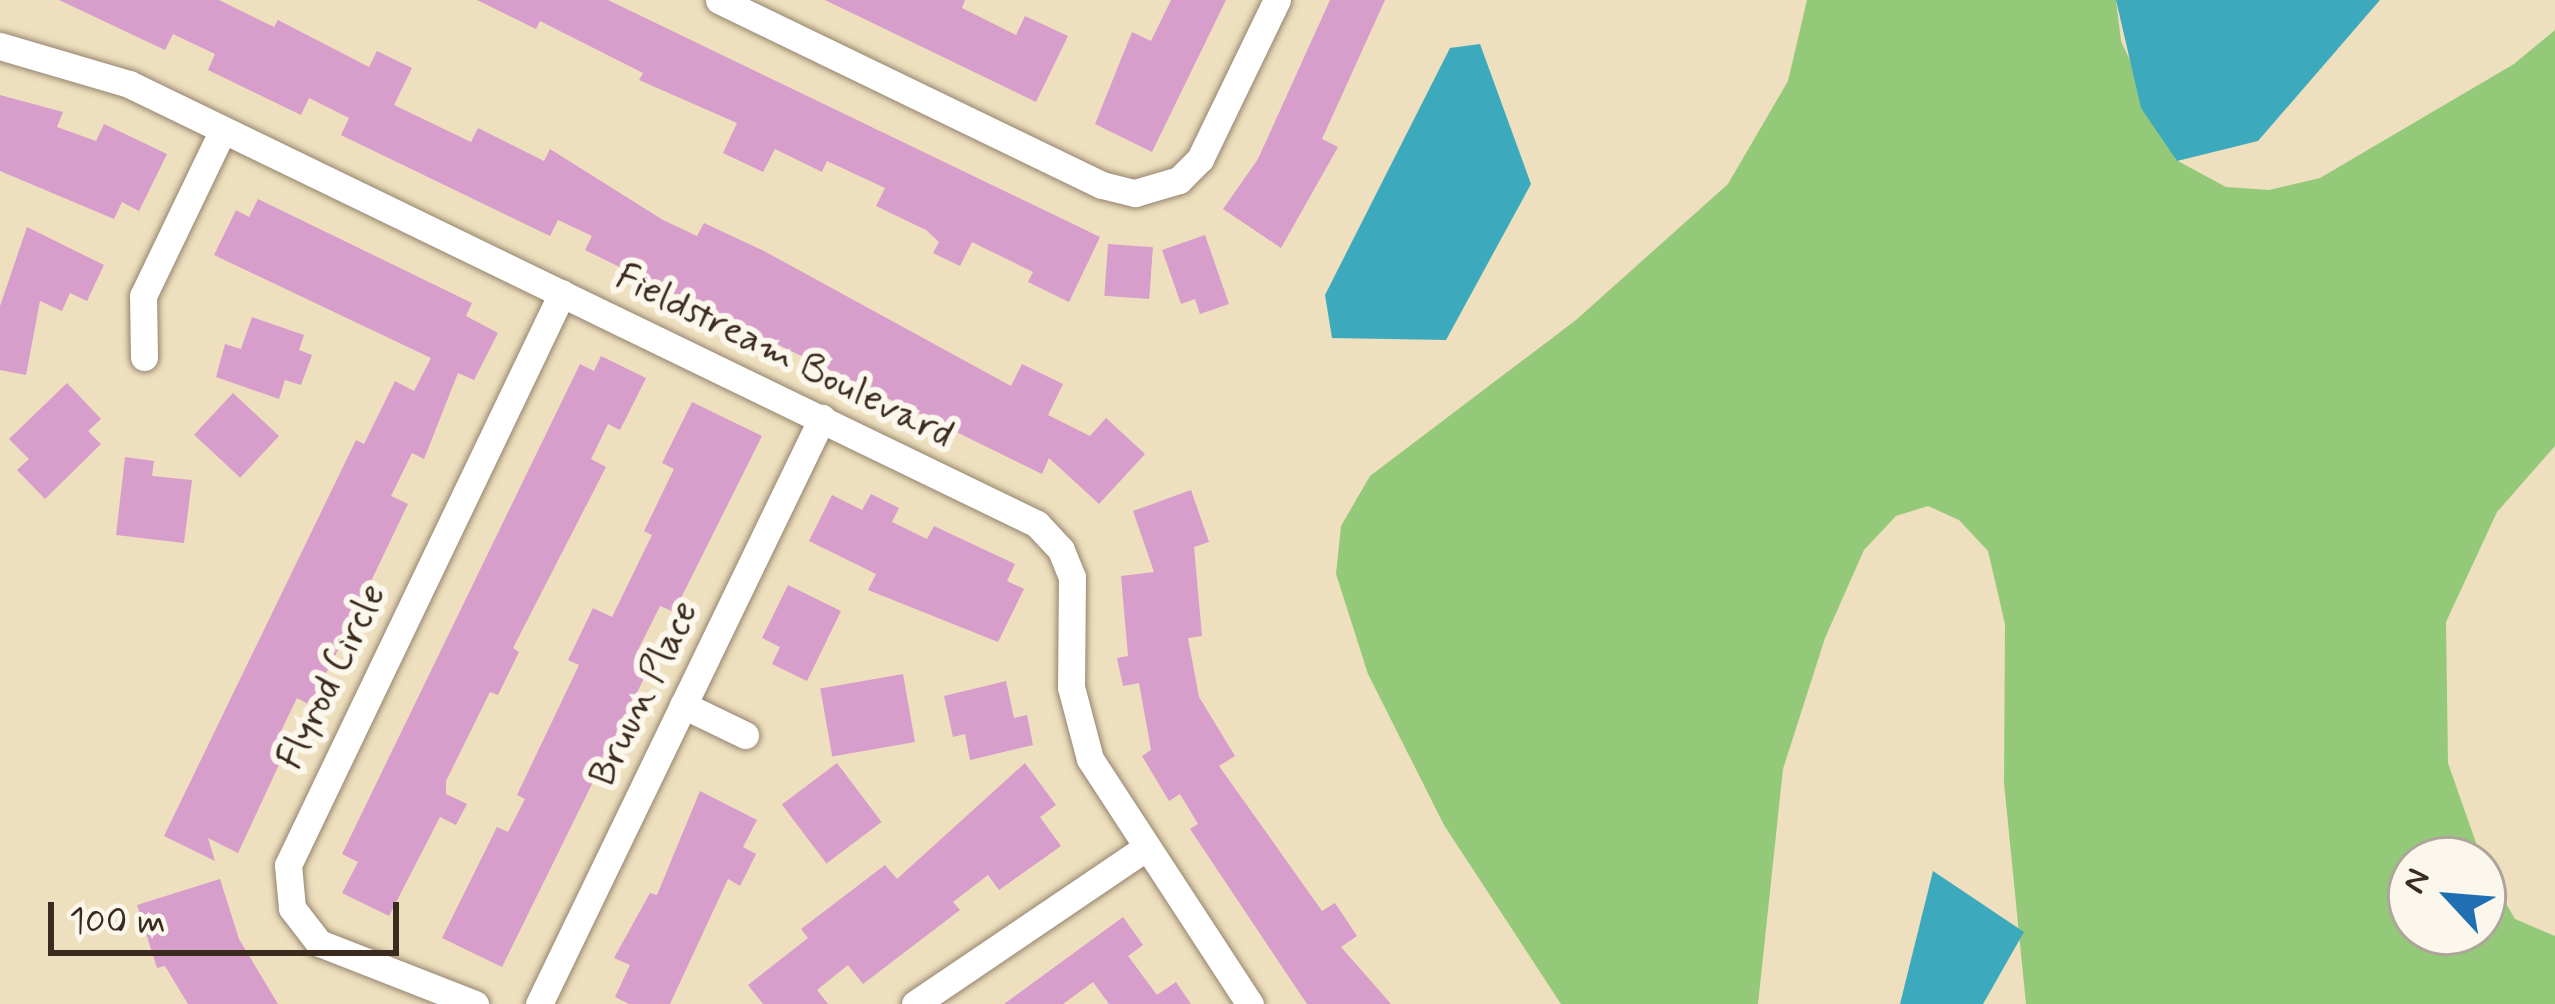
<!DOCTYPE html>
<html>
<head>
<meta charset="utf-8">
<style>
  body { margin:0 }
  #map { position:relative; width:2555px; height:1004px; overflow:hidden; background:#eedfbe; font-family:Mynerve,sans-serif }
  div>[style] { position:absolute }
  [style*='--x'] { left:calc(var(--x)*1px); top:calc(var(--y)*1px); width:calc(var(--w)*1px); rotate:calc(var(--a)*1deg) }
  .green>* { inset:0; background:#95c97a }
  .water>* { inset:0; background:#3caabc }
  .building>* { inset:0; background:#d79ecb; transform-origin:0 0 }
  .roads { filter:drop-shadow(0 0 3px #94846e) drop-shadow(0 0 3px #94846e) }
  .minor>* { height:27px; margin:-13.5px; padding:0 13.5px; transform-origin:13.5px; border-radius:13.5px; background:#fff }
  span { translate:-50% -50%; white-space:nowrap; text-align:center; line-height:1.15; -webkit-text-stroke:12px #fbf7ec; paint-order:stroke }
  .street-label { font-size:39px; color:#3b2a1e }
  .north { position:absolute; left:2387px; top:836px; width:120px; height:120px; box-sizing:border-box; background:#fbf7ec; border:3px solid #aea59a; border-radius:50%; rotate:296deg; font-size:33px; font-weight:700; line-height:48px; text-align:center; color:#3b2a1e }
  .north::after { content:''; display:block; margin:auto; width:42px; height:54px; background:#1f6fb2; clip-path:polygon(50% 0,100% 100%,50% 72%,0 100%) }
  .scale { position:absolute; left:48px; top:902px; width:351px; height:54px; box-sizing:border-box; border:6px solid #3b2a1e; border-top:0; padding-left:15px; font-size:36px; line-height:42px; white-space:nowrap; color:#3b2a1e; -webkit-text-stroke:9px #fbf7ec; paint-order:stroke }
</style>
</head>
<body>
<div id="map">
  <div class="green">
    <i style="clip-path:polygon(1807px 0,2116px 0,2121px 41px,2176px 160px,2226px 187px,2269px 190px,2320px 178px,2514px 64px,2555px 30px,2555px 446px,2497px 512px,2446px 622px,2448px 763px,2482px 860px,2411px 860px,2411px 932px,2483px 932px,2483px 864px,2515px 919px,2555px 936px,2555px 1004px,2026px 1004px,2004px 783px,2005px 624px,1988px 551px,1959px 520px,1928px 506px,1896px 516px,1864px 550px,1825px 638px,1783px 769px,1758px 1004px,1561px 1004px,1444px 825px,1368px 674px,1336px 574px,1341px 526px,1370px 476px,1576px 320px,1728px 184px,1788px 81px)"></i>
  </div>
  <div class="water">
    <i style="clip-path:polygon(2116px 0,2380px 0,2258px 141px,2177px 161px,2141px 108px)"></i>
    <i style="clip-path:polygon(1480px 44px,1531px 184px,1446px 340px,1332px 338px,1325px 295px,1450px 48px)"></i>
    <i style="clip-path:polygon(1933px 871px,2024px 932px,1983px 1004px,1900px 1004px)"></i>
  </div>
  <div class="building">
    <i style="clip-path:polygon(59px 0,219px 0,274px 27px,278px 20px,369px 67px,377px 51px,412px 68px,394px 105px,471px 142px,478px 128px,544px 161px,550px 149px,663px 220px,697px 236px,704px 223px,764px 251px,1011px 386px,1022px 364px,1063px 384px,1048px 415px,1090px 436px,1106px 418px,1145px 454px,1099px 504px,1049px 458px,1042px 474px,585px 250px,592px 236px,558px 220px,550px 236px,372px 150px,341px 135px,349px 118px,309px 98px,301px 115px,208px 70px,215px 54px,173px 34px,165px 50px)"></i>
    <i style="clip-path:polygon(477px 0,608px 0,1100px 237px,1069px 302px,1028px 282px,1033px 272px,972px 242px,960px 266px,933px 253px,939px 242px,926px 230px,876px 206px,885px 188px,827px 161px,822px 172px,775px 149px,763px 172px,723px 153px,737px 123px,639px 80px,643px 73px,540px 21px,536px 29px)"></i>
    <i style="clip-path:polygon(825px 0,965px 0,962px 8px,1016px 35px,1025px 16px,1068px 36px,1036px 102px)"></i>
    <i style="clip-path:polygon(1171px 0,1226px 0,1152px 152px,1095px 124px,1132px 32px,1151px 41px)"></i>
    <i style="clip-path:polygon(1330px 0,1385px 0,1322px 139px,1338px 147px,1281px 248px,1223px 209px,1258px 159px)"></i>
    <i style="clip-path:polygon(0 95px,63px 112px,57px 127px,96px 141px,104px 124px,167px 154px,139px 211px,122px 202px,114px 219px,0 171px)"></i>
    <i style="clip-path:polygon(258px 199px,472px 303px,466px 316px,498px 333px,474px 380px,458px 373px,424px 459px,412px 453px,391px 496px,408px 504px,337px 652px,310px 705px,297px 698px,279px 735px,290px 741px,238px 853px,208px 838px,215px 861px,164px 836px,356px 440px,364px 444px,395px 381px,414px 391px,431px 358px,214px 255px,236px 210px,249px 217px)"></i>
    <i style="clip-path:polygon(27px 227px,104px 265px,87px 301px,70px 293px,62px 311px,40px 301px,26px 375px,0 370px,0 306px)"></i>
    <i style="clip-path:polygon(1205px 235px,1229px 304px,1200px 314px,1195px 299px,1181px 304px,1162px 250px)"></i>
    <i style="left:1108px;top:244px;width:45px;height:52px;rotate:4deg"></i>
    <i style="clip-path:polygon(252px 317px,304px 335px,299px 350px,312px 355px,301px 385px,285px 380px,279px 399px,216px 377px,225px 344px,241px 349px)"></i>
    <i style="clip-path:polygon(601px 356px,646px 378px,620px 430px,608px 424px,591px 459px,606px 467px,513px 648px,519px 652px,498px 695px,490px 692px,446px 781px,446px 794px,467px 804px,456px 825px,440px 817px,389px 916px,342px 893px,358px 862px,342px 854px,580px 364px,594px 371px)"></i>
    <i style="clip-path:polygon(67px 383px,101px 419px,88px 431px,101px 444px,45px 499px,17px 470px,29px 459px,9px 439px)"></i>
    <i style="left:233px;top:393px;width:63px;height:57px;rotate:43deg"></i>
    <i style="clip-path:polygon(692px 402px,762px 436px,674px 612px,660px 606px,637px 652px,653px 660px,502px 967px,442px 938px,497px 827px,508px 832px,525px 799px,517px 795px,579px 665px,568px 660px,593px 608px,612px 617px,652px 535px,644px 531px,674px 469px,662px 463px)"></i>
    <i style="clip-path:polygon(125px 457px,154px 461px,152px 476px,192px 480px,184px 543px,116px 535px)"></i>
    <i style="clip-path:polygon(1191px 490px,1209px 542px,1194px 547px,1202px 636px,1188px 638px,1199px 697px,1235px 756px,1219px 766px,1322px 911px,1335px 903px,1357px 936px,1341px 947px,1391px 1004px,1307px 1004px,1190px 829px,1198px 824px,1180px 794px,1169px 801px,1142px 756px,1151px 750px,1139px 683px,1123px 686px,1117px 658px,1128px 656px,1121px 576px,1154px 572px,1133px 511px)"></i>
    <i style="clip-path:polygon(871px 494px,899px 508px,892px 522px,927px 539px,934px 526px,1015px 564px,1007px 581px,1024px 589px,998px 642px,868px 590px,876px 574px,809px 541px,832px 495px,862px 510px)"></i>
    <i style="clip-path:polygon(788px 585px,841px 611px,807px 681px,772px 664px,780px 647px,762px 638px)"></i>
    <i style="left:903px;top:674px;width:69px;height:84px;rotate:80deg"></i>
    <i style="clip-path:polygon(1006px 681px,1014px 718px,1027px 715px,1033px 745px,970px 760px,965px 734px,953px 737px,944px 696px)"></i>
    <i style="left:837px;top:763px;width:74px;height:69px;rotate:53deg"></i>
    <i style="clip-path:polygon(1025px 763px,1056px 805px,1040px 817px,1061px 846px,999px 890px,988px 875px,953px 902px,960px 910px,863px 984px,848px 965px,817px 990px,828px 1004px,763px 1004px,748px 985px,808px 938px,801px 929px,885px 865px,897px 879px)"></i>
    <i style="clip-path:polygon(700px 791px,757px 820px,743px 847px,756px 854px,740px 886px,728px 879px,670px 1004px,629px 1004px,615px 997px,630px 965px,614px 958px,650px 893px,657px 895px)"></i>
    <i style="clip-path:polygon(220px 879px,239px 939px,278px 1004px,188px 1004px,165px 966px,157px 968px,137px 905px)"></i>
    <i style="clip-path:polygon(1123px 917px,1143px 945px,1128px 956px,1157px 995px,1176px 982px,1191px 1004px,1109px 1004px,1093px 982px,1063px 1004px,1004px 1004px)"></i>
  </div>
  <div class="roads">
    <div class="minor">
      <i style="--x:719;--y:0;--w:425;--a:25.8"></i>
      <i style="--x:1102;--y:185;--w:34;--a:14"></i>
      <i style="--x:1135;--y:193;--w:46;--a:-16.5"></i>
      <i style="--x:1179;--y:180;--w:30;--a:-45"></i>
      <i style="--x:1200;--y:159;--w:177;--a:-64.2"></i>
      <i style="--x:0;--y:46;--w:134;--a:16.4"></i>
      <i style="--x:129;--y:84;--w:1009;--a:25.85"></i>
      <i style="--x:1037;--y:524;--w:35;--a:47"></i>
      <i style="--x:1061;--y:550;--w:29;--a:68"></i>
      <i style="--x:1072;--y:577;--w:110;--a:90.5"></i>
      <i style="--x:1071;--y:687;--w:74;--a:75.2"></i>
      <i style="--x:1090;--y:759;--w:293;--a:56.9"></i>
      <i style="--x:144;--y:357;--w:61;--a:-90.9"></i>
      <i style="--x:143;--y:296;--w:184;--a:-64.3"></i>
      <i style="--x:683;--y:705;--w:69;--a:25.8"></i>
      <i style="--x:475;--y:1004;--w:168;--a:-158.6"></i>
      <i style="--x:319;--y:943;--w:44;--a:-127.6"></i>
      <i style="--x:292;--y:908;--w:43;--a:-95.3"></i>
      <i style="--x:288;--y:865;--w:634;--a:-64.4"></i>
      <i style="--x:539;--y:1004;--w:651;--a:-64.22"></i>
      <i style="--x:915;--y:1004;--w:278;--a:-34.1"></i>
    </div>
  </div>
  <div class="street-label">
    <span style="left:784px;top:357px;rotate:26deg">Fieldstream Boulevard</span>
    <span style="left:333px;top:677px;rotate:-64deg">Flyrod Circle</span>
    <span style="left:645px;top:694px;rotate:-64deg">Bruun Place</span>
  </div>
  <div class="north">N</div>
  <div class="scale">100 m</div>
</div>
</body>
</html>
